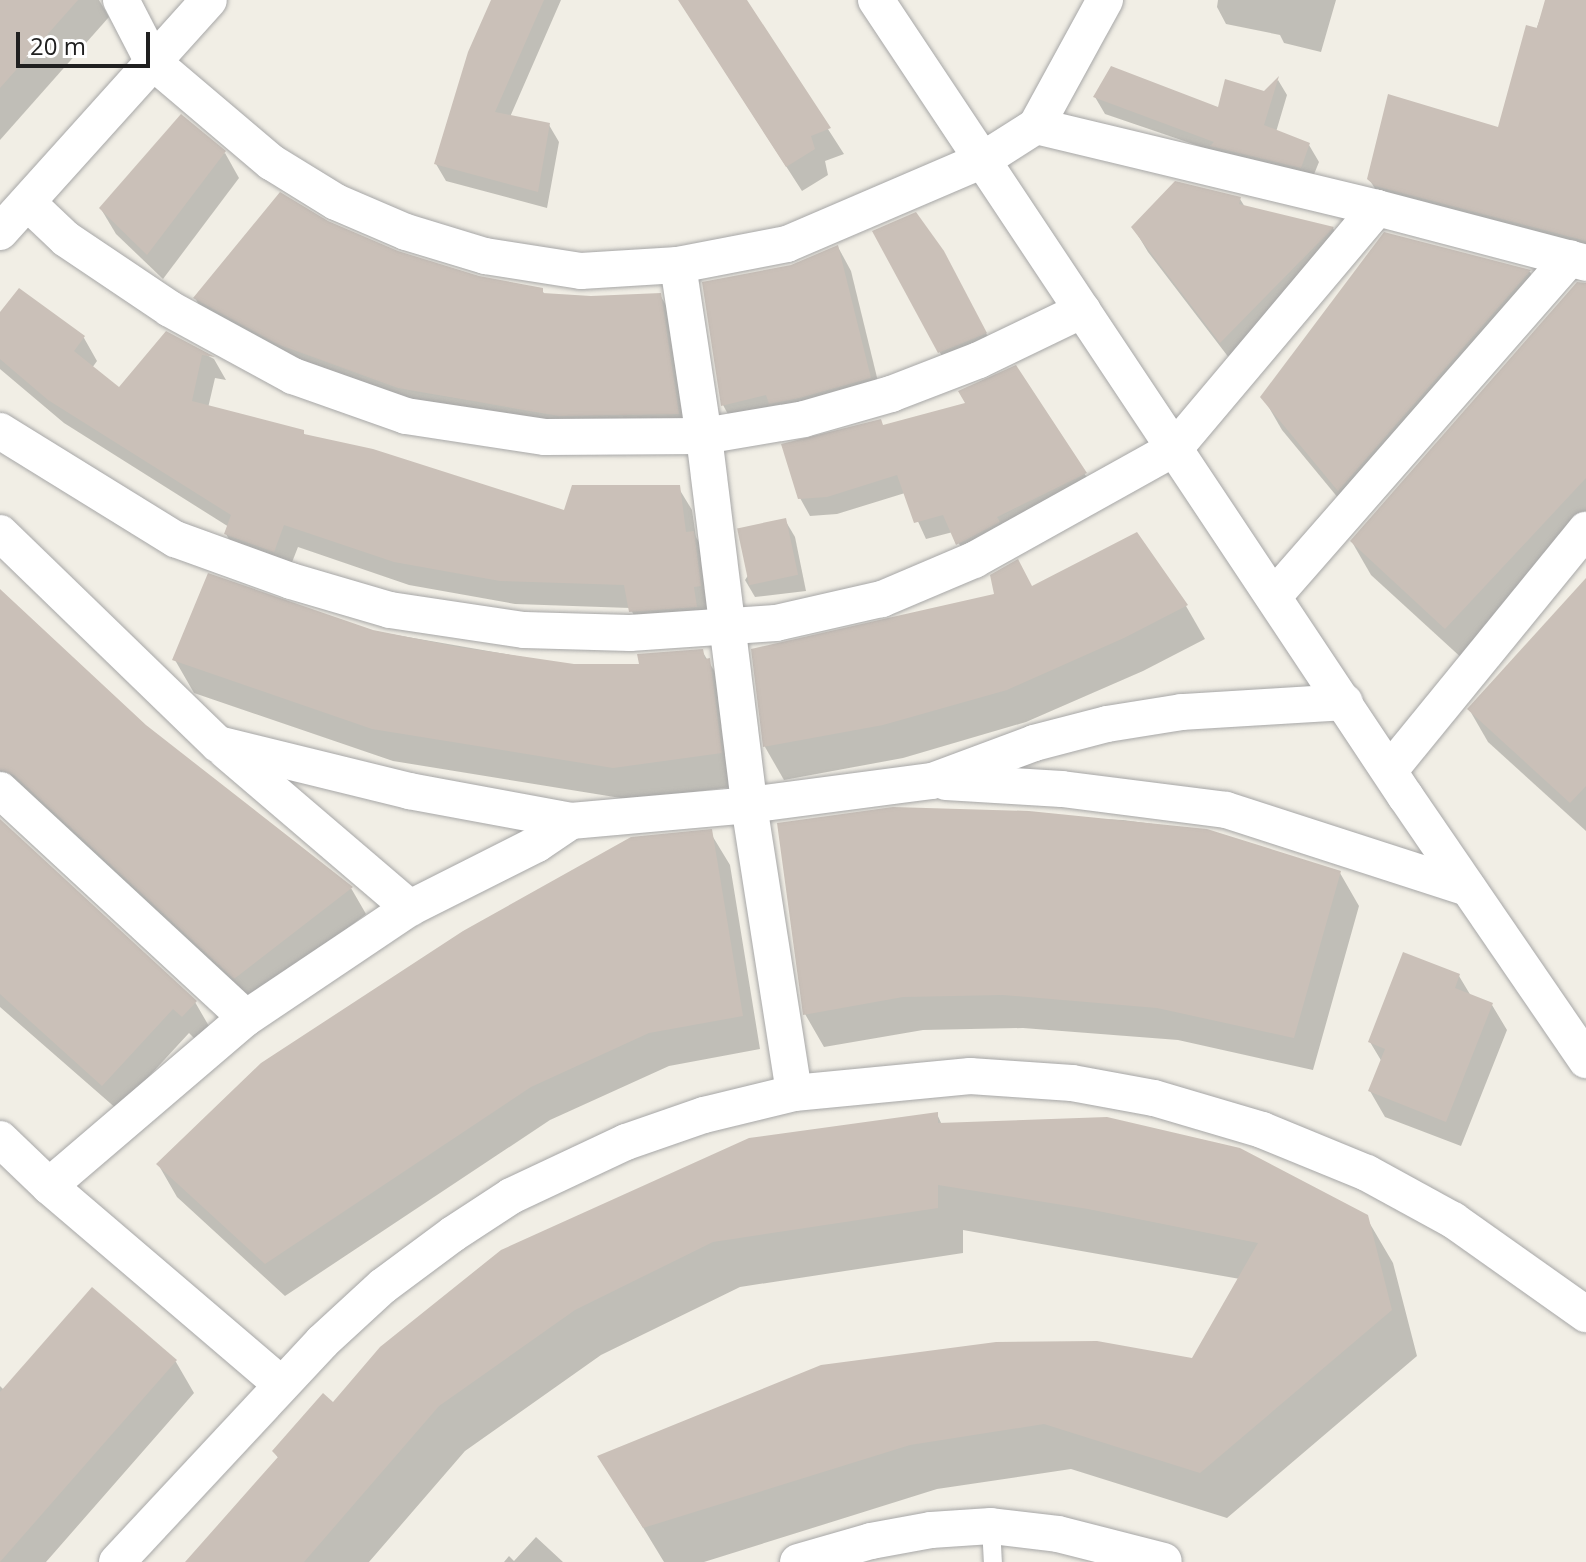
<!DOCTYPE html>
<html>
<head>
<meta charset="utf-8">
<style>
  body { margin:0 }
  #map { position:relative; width:1586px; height:1562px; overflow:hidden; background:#f1eee5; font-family:"Open Sans",sans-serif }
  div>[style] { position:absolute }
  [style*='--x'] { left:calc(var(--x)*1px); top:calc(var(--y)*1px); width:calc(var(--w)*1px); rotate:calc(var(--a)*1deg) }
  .shadow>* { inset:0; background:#0003 }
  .building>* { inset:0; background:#cac0b8; transform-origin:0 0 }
  .roads { filter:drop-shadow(0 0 2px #a7a7a7) drop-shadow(0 0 2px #a7a7a7) }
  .lane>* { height:18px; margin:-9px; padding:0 9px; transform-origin:9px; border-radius:9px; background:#fff }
  .street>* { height:36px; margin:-18px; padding:0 18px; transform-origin:18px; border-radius:18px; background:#fff }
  span { translate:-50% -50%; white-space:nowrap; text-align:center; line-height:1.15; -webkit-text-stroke:7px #fff; paint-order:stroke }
  .scale { position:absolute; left:16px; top:32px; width:134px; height:36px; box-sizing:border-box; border:4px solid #202020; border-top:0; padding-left:10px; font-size:24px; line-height:28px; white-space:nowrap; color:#202020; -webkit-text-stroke:6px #fff; paint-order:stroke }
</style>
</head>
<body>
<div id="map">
  <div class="shadow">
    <i style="clip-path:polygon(0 0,99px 0,109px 17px,0 140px)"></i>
    <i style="clip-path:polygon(493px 0,561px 0,510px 117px,549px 125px,559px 142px,547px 208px,446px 181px,436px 164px)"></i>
    <i style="clip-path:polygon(679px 0,745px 0,844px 154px,825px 161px,828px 175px,802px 191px)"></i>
    <i style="clip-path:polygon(1218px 0,1336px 0,1321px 52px,1284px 43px,1280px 35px,1226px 24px,1217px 7px)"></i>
    <i style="clip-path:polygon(1547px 0,1586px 0,1586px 251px,1379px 195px,1369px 179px,1499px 130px)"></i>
    <i style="clip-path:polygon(1278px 80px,1287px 95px,1276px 132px,1309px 145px,1319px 162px,1310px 184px,1105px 114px,1095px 97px,1219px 110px,1265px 94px)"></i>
    <i style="clip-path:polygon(225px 153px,239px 178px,163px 279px,116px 234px,101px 209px)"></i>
    <i style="clip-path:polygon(1240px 199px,1245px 207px,1333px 228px,1347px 253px,1236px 367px,1148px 252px,1133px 227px)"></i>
    <i style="clip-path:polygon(327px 223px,399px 254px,478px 278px,542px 290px,545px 295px,591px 298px,660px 295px,676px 322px,694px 441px,416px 416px,211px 325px,195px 298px)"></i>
    <i style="clip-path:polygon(874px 232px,953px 271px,995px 350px,949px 369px)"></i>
    <i style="clip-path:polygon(1385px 234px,1530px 272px,1549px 305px,1358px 522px,1282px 430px,1263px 397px)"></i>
    <i style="clip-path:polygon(838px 247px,851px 271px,883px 402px,736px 429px,723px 405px,792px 266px)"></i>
    <i style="clip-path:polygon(1586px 285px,1586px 531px,1465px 661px,1371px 575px,1352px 542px)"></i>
    <i style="clip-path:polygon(20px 291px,84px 338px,97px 361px,92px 368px,119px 390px,166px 333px,214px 359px,226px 380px,215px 378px,208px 408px,303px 432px,306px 437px,565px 513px,678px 487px,692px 510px,696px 537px,707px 556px,713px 609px,706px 610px,709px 630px,645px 635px,630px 608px,515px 604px,409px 585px,298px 547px,287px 575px,239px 557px,226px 534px,229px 527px,64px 423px,0 369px,0 316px)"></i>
    <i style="clip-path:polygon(1016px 368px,1095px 490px,968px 561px,953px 532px,926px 539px,905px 493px,837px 514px,810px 516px,800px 498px,883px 427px,968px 405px)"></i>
    <i style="clip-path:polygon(785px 520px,795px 537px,806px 591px,755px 597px,745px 580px)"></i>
    <i style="clip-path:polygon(1586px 582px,1586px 831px,1488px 742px,1469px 709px)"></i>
    <i style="clip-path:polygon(1033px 588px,1186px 606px,1205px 639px,1143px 671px,1026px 722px,903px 758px,784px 780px,765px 747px,753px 650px)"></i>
    <i style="clip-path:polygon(0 592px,145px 727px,351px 888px,366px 914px,250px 1003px,0 801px)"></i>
    <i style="clip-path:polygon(373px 631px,574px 666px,642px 666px,702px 651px,728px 693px,739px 786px,633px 800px,393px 761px,194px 693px,175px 660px)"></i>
    <i style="clip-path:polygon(893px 809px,1123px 820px,1206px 831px,1340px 873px,1359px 906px,1313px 1070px,1178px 1040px,1023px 1028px,923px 1030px,824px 1047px,805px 1014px)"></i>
    <i style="clip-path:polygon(0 821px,195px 1002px,210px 1028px,198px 1042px,189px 1033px,118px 1110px,0 1007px)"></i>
    <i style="clip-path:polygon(710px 832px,730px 865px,760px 1049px,669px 1066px,550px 1120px,285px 1296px,177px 1197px,158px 1164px)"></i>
    <i style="clip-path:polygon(1459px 976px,1471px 996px,1492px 1005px,1507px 1030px,1461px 1146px,1385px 1117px,1370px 1091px,1382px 1062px,1370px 1042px)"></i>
    <i style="clip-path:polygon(937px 1114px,942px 1125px,1366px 1217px,1393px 1263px,1417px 1356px,1227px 1518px,1071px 1469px,937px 1489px,704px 1562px,664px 1562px,600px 1457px,1193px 1360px,1240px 1279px,963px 1230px,963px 1253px,740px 1287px,601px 1355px,465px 1451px,369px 1562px,188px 1562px,279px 1459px,274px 1452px,333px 1405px)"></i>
    <i style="clip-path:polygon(92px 1290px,176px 1362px,194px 1393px,46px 1562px,0 1562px,0 1386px,4px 1390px)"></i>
    <i style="clip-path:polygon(536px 1537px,563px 1562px,504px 1562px,509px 1556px,514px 1561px)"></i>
  </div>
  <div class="building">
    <i style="clip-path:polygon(0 0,78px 0,0 88px)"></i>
    <i style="clip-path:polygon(491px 0,544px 0,495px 112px,550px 123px,538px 192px,434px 164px,468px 52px)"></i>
    <i style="clip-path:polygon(678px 0,747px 0,831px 128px,811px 136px,815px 149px,786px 167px)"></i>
    <i style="clip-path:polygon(1545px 0,1586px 0,1586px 241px,1375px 186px,1367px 179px,1388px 94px,1498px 127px,1526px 25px,1537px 28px)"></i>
    <i style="clip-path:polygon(1111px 66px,1218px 107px,1225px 79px,1264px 91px,1279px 76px,1264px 125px,1310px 143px,1301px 168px,1210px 146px,1214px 142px,1093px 97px)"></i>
    <i style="clip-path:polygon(181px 114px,226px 151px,147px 255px,99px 208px)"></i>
    <i style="clip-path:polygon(1175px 181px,1241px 197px,1239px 204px,1334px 227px,1220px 343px,1131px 227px)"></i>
    <i style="clip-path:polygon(280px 192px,328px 221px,398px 251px,479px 276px,543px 288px,543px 293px,591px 296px,661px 293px,679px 414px,559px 416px,398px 388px,277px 344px,193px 298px)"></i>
    <i style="clip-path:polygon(916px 212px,944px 251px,987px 333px,938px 353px,872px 231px)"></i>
    <i style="clip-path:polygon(1384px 232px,1531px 270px,1338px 491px,1260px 397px)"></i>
    <i style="clip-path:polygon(838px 245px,871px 378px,799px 398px,769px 404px,766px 395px,721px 406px,702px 282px,791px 265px)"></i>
    <i style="clip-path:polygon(1577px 282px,1586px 283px,1586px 478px,1445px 629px,1350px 541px)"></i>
    <i style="clip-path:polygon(19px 288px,85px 336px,74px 351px,119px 387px,166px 331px,215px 357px,202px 355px,192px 401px,304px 430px,304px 434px,373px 449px,564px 510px,572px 485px,680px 485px,686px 532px,694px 531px,701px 586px,694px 587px,697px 607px,629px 612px,624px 585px,500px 581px,394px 562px,284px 525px,274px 552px,224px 534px,231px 515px,48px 400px,0 359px,0 312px)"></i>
    <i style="clip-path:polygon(1016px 365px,1087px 473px,997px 517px,1000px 522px,956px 545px,943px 515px,914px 523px,897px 475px,827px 497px,798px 499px,781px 444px,881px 419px,883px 425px,965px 403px,958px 391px)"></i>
    <i style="left:786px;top:518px;width:58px;height:50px;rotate:78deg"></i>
    <i style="clip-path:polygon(1137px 532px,1188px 605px,1124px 638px,1007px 690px,883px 725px,763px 747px,751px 649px,994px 594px,990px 575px,1018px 559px,1032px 586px)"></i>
    <i style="clip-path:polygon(208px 573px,373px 630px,458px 647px,574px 664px,639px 664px,637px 654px,703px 649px,705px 659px,710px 658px,722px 753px,613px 768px,372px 729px,172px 660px)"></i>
    <i style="clip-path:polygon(1586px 578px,1586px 786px,1570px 803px,1467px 709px)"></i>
    <i style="clip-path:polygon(0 589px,146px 725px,353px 887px,234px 979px,14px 775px,0 770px)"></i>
    <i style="clip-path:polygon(893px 807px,1029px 811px,1207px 829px,1341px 871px,1294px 1038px,1157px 1008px,1003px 995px,903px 997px,803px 1015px,777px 823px)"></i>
    <i style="clip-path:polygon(0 819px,197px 1001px,182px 1017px,173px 1009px,102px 1086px,0 994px)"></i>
    <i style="clip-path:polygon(712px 829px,743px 1016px,649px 1033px,531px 1087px,265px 1264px,156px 1164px,261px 1063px,463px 931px,631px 837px)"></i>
    <i style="clip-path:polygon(1403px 952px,1460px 974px,1455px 988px,1493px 1003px,1446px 1122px,1368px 1091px,1385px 1049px,1368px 1042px)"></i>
    <i style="clip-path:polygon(938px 1112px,938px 1123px,1107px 1117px,1240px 1148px,1368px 1215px,1392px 1310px,1200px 1473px,1044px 1424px,910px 1445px,643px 1528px,597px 1456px,821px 1365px,996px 1342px,1097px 1341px,1192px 1358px,1258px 1243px,1088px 1209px,938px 1185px,938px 1208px,713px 1242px,575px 1310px,439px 1406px,304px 1562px,185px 1562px,278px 1457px,272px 1451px,323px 1393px,333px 1402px,380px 1347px,501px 1250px,749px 1138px)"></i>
    <i style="clip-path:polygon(92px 1287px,177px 1360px,0 1562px,0 1392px)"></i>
  </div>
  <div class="roads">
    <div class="lane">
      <i style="--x:991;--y:1526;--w:36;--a:87"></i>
    </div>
    <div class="street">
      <i style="--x:121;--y:0;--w:70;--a:62.7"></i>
      <i style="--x:153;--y:62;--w:155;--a:40.3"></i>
      <i style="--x:271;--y:162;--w:76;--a:31.6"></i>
      <i style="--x:336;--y:202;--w:76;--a:23.2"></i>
      <i style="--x:406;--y:232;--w:83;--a:16.9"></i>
      <i style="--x:485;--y:256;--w:97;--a:8.9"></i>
      <i style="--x:581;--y:271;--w:97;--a:-3.5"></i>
      <i style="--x:678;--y:265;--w:111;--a:-10.9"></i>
      <i style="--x:787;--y:244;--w:211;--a:-23.2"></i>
      <i style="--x:981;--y:161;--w:65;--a:-32.5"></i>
      <i style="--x:876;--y:0;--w:957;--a:56.38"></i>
      <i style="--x:1406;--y:797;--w:319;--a:55.6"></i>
      <i style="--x:1105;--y:0;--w:144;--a:118.7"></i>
      <i style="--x:1036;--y:126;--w:351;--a:13.5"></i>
      <i style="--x:1377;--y:208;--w:216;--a:14.7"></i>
      <i style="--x:28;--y:203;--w:52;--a:43.5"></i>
      <i style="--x:66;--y:239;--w:125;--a:33.9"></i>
      <i style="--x:170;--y:309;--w:140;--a:28.6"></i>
      <i style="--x:293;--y:376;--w:120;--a:19.5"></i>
      <i style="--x:406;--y:416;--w:141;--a:8.6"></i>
      <i style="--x:545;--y:437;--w:159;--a:-0.4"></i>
      <i style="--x:704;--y:436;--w:101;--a:-9.6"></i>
      <i style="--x:804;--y:419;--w:91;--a:-16"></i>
      <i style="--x:891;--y:394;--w:94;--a:-21.1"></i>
      <i style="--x:979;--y:360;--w:115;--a:-25.7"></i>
      <i style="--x:0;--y:232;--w:312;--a:-48"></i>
      <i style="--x:678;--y:265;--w:173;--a:81.4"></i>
      <i style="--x:704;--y:436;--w:372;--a:83"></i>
      <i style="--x:749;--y:805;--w:291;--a:81.1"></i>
      <i style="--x:0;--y:431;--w:206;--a:31.7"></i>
      <i style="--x:175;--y:539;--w:123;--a:19.9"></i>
      <i style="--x:291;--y:581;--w:103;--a:16.3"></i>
      <i style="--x:390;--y:610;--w:135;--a:8.5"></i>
      <i style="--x:524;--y:630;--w:106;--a:1.6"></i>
      <i style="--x:630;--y:633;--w:146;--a:-3.9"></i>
      <i style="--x:776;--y:623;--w:109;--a:-12.8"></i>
      <i style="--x:882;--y:599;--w:100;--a:-23"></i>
      <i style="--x:974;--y:560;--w:230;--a:-29.1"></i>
      <i style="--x:1175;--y:448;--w:314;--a:-49.9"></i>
      <i style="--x:0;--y:533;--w:303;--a:44.1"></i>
      <i style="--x:218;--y:744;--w:197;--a:13.8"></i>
      <i style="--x:409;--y:791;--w:165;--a:10.5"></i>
      <i style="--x:571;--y:821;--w:179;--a:-5.1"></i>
      <i style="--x:749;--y:805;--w:185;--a:-7.5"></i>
      <i style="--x:932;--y:781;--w:109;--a:-20.4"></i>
      <i style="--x:1034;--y:743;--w:75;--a:-14.6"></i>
      <i style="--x:1107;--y:724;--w:76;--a:-9.1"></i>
      <i style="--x:1182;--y:712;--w:163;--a:-3.5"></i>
      <i style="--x:1274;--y:596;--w:449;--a:-48.8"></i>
      <i style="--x:226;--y:751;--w:242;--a:40.5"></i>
      <i style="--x:1390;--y:770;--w:310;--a:-50.8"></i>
      <i style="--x:946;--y:782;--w:116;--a:3.5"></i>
      <i style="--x:1062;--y:789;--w:165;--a:7.3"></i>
      <i style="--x:1226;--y:810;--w:254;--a:17.9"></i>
      <i style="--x:0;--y:790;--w:335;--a:42.8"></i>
      <i style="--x:0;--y:1139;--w:68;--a:43.8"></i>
      <i style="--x:49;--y:1186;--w:305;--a:40.5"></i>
      <i style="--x:49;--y:1186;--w:259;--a:-40.5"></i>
      <i style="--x:246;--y:1018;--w:197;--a:-33.9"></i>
      <i style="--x:410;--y:908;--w:142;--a:-26.7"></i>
      <i style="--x:537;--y:844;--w:41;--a:-34.1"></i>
      <i style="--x:117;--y:1562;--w:301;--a:-47"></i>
      <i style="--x:322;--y:1342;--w:83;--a:-42.6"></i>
      <i style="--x:383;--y:1286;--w:87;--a:-36.6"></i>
      <i style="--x:453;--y:1234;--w:69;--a:-33.2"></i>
      <i style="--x:511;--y:1196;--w:127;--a:-25.2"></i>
      <i style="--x:626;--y:1142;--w:83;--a:-19.1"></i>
      <i style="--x:704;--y:1115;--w:93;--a:-13.7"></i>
      <i style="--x:794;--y:1093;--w:177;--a:-5.5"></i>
      <i style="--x:970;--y:1076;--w:102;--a:3.9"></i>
      <i style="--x:1072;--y:1083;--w:83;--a:10.4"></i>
      <i style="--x:1154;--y:1098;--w:113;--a:16.5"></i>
      <i style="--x:1262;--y:1130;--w:113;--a:22.3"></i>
      <i style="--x:1367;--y:1173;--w:98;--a:28.7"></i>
      <i style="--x:1453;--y:1220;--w:163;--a:35.3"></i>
      <i style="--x:798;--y:1562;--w:76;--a:-16"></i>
      <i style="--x:871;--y:1541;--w:61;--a:-10.4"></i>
      <i style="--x:931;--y:1530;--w:60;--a:-3.8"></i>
      <i style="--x:991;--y:1526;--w:67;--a:6.8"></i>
      <i style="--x:1058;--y:1534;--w:109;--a:14.3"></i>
    </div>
  </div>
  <div class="scale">20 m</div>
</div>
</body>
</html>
